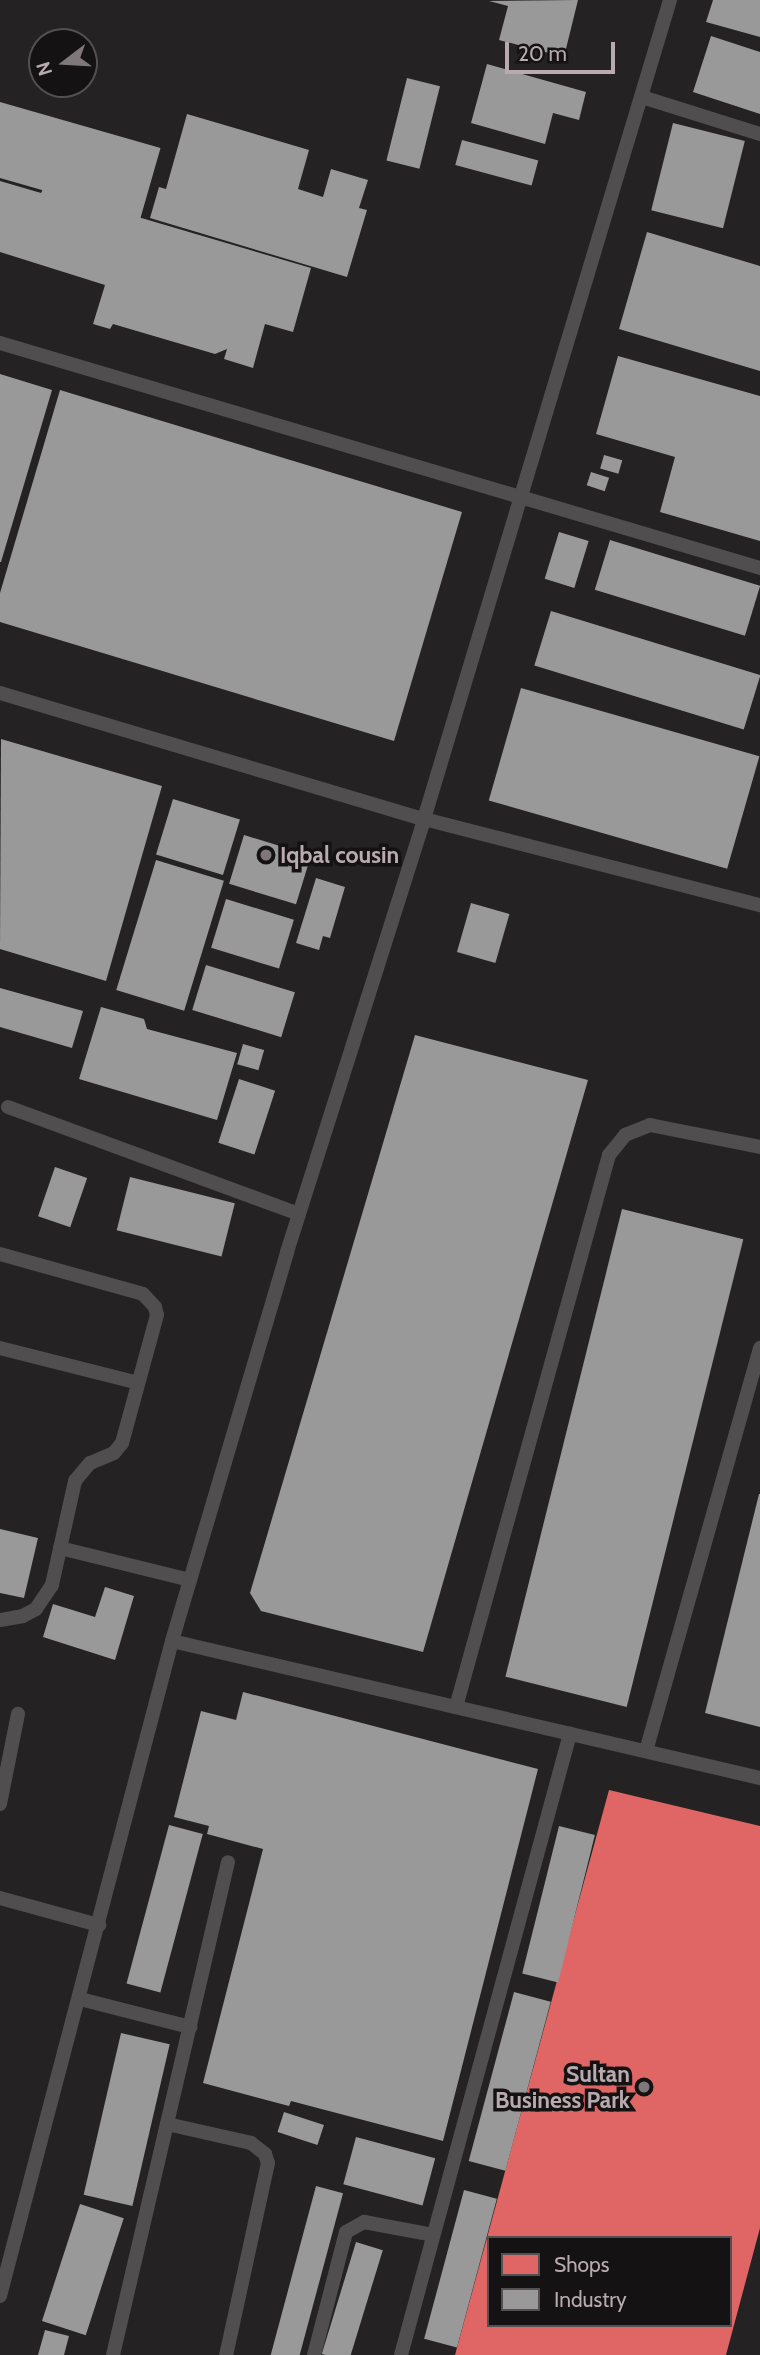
<!DOCTYPE html>
<html>
<head>
<meta charset="utf-8">
<style>
  body { margin:0 }
  #map { position:relative; width:760px; height:2355px; overflow:hidden; background:#181818; font-family:Cabin,sans-serif }
  div>[style] { position:absolute }
  [style*='--x'] { left:calc(var(--x)*1px); top:calc(var(--y)*1px); width:calc(var(--w)*1px); rotate:calc(var(--a)*1deg) }
  .built>* { inset:0; background:#242222 }
  .shops>* { inset:0; background:#e06666 }
  .industry>* { inset:0; background:#999; transform-origin:0 0 }
  .lane>* { height:14px; margin:-7px; padding:0 7px; transform-origin:7px; border-radius:7px; background:#514e4f }
  .dots>* { width:19px; height:19px; translate:-50% -50%; box-sizing:border-box; border:4px solid #141212; border-radius:50% }
  span { translate:-50% -50%; white-space:nowrap; text-align:center; line-height:1.15; -webkit-text-stroke:7px #141212; paint-order:stroke }
  .poi-label { font-size:23px; color:#b8aaaf; font-weight:700 }
  .left { translate:0 -50%; text-align:left }
  .right { translate:-100% -50%; text-align:right }
  .legend { position:absolute; left:487px; top:2236px; width:245px; height:91px; box-sizing:border-box; background:#141212; border:2px solid #564f51; margin:0; padding:9px 12px; list-style:none; font-size:21px; color:#b8aaaf }
  .legend li { display:flex; align-items:center; gap:14px; height:35px }
  .legend b { width:35px; border:2px solid #564f51 }
  .north { position:absolute; left:28px; top:28px; width:70px; height:70px; box-sizing:border-box; background:#141212; border:2px solid #564f51; border-radius:50%; rotate:253deg; font-size:19px; font-weight:700; line-height:28px; text-align:center; color:#b8aaaf }
  .north::after { content:''; display:block; margin:auto; width:24px; height:32px; background:#80777a; clip-path:polygon(50% 0,100% 100%,50% 72%,0 100%) }
  .scale { position:absolute; left:505px; top:42px; width:110px; height:32px; box-sizing:border-box; border:4px solid #b8aaaf; border-top:0; padding-left:9px; font-size:21px; line-height:24px; white-space:nowrap; color:#b8aaaf; -webkit-text-stroke:5px #141212; paint-order:stroke }
</style>
</head>
<body>
<div id="map">
  <div class="built">
    <i style="clip-path:polygon(evenodd,0 0,760px 0,760px 2355px,0 2355px,0 0,42px 42px,84px 42px,84px 84px,42px 84px,42px 42px,0 0,489px 2238px,730px 2238px,730px 2325px,489px 2325px,489px 2238px)"></i>
  </div>
  <div class="shops">
    <i style="clip-path:polygon(evenodd,609px 1790px,760px 1826px,760px 2228px,726px 2355px,455px 2355px,609px 1790px,489px 2238px,730px 2238px,730px 2325px,489px 2325px,489px 2238px)"></i>
  </div>
  <div class="industry">
    <i style="clip-path:polygon(578px 0,564px 57px,499px 40px,508px 6px,489px 1px)"></i>
    <i style="clip-path:polygon(713px 0,760px 0,760px 37px,706px 22px)"></i>
    <i style="clip-path:polygon(711px 36px,760px 52px,760px 114px,693px 92px)"></i>
    <i style="clip-path:polygon(487px 64px,586px 92px,579px 120px,553px 113px,545px 144px,471px 123px)"></i>
    <i style="left:407px;top:78px;width:34px;height:85px;rotate:14deg"></i>
    <i style="left:0;top:102px;width:167px;height:73px;rotate:16deg"></i>
    <i style="clip-path:polygon(187px 114px,309px 150px,298px 189px,323px 197px,331px 169px,368px 180px,359px 208px,367px 210px,347px 277px,150px 218px,159px 187px,166px 189px)"></i>
    <i style="left:673px;top:123px;width:74px;height:90px;rotate:14deg"></i>
    <i style="left:462px;top:140px;width:79px;height:26px;rotate:15deg"></i>
    <i style="clip-path:polygon(0 181px,41px 193px,43px 189px,311px 268px,293px 332px,265px 324px,253px 368px,224px 359px,227px 349px,215px 354px,113px 324px,110px 329px,93px 324px,105px 285px,0 252px)"></i>
    <i style="clip-path:polygon(647px 232px,760px 266px,760px 371px,619px 329px)"></i>
    <i style="clip-path:polygon(618px 356px,760px 396px,760px 541px,660px 512px,675px 457px,596px 434px)"></i>
    <i style="clip-path:polygon(0 374px,52px 390px,1px 562px,0 562px)"></i>
    <i style="clip-path:polygon(60px 390px,462px 512px,394px 741px,0 622px,0 593px)"></i>
    <i style="left:604px;top:455px;width:19px;height:14px;rotate:16deg"></i>
    <i style="left:591px;top:472px;width:19px;height:14px;rotate:18deg"></i>
    <i style="left:559px;top:532px;width:31px;height:49px;rotate:17deg"></i>
    <i style="left:610px;top:540px;width:157px;height:52px;rotate:17deg"></i>
    <i style="left:551px;top:611px;width:219px;height:57px;rotate:17deg"></i>
    <i style="left:521px;top:688px;width:248px;height:117px;rotate:16deg"></i>
    <i style="clip-path:polygon(1px 739px,162px 786px,106px 981px,0 949px)"></i>
    <i style="left:173px;top:799px;width:70px;height:58px;rotate:17deg"></i>
    <i style="left:244px;top:835px;width:70px;height:51px;rotate:17deg"></i>
    <i style="left:156px;top:860px;width:71px;height:136px;rotate:17deg"></i>
    <i style="clip-path:polygon(316px 878px,345px 887px,330px 938px,323px 936px,319px 950px,296px 943px)"></i>
    <i style="left:226px;top:899px;width:71px;height:51px;rotate:17deg"></i>
    <i style="left:471px;top:903px;width:40px;height:51px;rotate:16deg"></i>
    <i style="left:206px;top:965px;width:93px;height:47px;rotate:17deg"></i>
    <i style="clip-path:polygon(0 988px,83px 1011px,72px 1048px,0 1027px)"></i>
    <i style="clip-path:polygon(101px 1007px,144px 1019px,147px 1029px,237px 1053px,217px 1120px,79px 1079px)"></i>
    <i style="clip-path:polygon(415px 1035px,588px 1080px,423px 1652px,261px 1611px,250px 1593px)"></i>
    <i style="left:243px;top:1044px;width:22px;height:21px;rotate:16deg"></i>
    <i style="left:239px;top:1079px;width:38px;height:67px;rotate:18deg"></i>
    <i style="left:55px;top:1167px;width:34px;height:52px;rotate:19deg"></i>
    <i style="left:130px;top:1177px;width:108px;height:55px;rotate:14deg"></i>
    <i style="left:622px;top:1209px;width:125px;height:482px;rotate:14deg"></i>
    <i style="clip-path:polygon(759px 1494px,760px 1494px,760px 1727px,705px 1713px)"></i>
    <i style="clip-path:polygon(0 1529px,38px 1538px,24px 1598px,0 1593px)"></i>
    <i style="clip-path:polygon(105px 1587px,134px 1596px,115px 1660px,43px 1637px,53px 1604px,95px 1617px)"></i>
    <i style="clip-path:polygon(243px 1692px,538px 1769px,443px 2141px,291px 2101px,289px 2106px,203px 2083px,263px 1849px,207px 1834px,209px 1826px,174px 1817px,201px 1711px,236px 1720px)"></i>
    <i style="left:169px;top:1825px;width:35px;height:164px;rotate:15deg"></i>
    <i style="left:559px;top:1826px;width:37px;height:152px;rotate:14deg"></i>
    <i style="left:514px;top:1992px;width:38px;height:175px;rotate:15deg"></i>
    <i style="left:121px;top:2033px;width:50px;height:166px;rotate:13deg"></i>
    <i style="left:284px;top:2112px;width:42px;height:21px;rotate:18deg"></i>
    <i style="left:356px;top:2137px;width:82px;height:49px;rotate:15deg"></i>
    <i style="left:316px;top:2186px;width:28px;height:175px;rotate:15deg"></i>
    <i style="left:464px;top:2190px;width:34px;height:154px;rotate:15deg"></i>
    <i style="left:80px;top:2204px;width:46px;height:123px;rotate:18deg"></i>
    <i style="left:356px;top:2242px;width:28px;height:117px;rotate:17deg"></i>
    <i style="clip-path:polygon(45px 2330px,69px 2336px,64px 2355px,38px 2355px)"></i>
  </div>
  <div class="lane">
    <i style="--x:642;--y:97;--w:124;--a:17.4"></i>
    <i style="--x:0;--y:343;--w:793;--a:16.49"></i>
    <i style="--x:0;--y:693;--w:442;--a:16.6"></i>
    <i style="--x:424;--y:819;--w:347;--a:14.4"></i>
    <i style="--x:8;--y:1107;--w:310;--a:20.2"></i>
    <i style="--x:0;--y:1254;--w:148;--a:15.6"></i>
    <i style="--x:143;--y:1294;--w:18;--a:47"></i>
    <i style="--x:155;--y:1307;--w:8;--a:76"></i>
    <i style="--x:157;--y:1315;--w:133;--a:105.3"></i>
    <i style="--x:122;--y:1443;--w:13;--a:129"></i>
    <i style="--x:114;--y:1453;--w:26;--a:157"></i>
    <i style="--x:90;--y:1463;--w:23;--a:130"></i>
    <i style="--x:75;--y:1481;--w:107;--a:102.5"></i>
    <i style="--x:52;--y:1585;--w:29;--a:124"></i>
    <i style="--x:36;--y:1609;--w:15;--a:152"></i>
    <i style="--x:23;--y:1616;--w:23;--a:170"></i>
    <i style="--x:0;--y:1348;--w:142;--a:14.2"></i>
    <i style="--x:60;--y:1548;--w:134;--a:13.8"></i>
    <i style="--x:172;--y:1641;--w:604;--a:13.12"></i>
    <i style="--x:456;--y:1707;--w:573;--a:-74.51"></i>
    <i style="--x:609;--y:1155;--w:26;--a:-51"></i>
    <i style="--x:625;--y:1135;--w:27;--a:-22"></i>
    <i style="--x:650;--y:1125;--w:112;--a:11.3"></i>
    <i style="--x:646;--y:1751;--w:419;--a:-74.2"></i>
    <i style="--x:0;--y:1804;--w:92;--a:-78.7"></i>
    <i style="--x:0;--y:1898;--w:103;--a:15.3"></i>
    <i style="--x:80;--y:1999;--w:114;--a:14.3"></i>
    <i style="--x:167;--y:2124;--w:86;--a:12.7"></i>
    <i style="--x:251;--y:2143;--w:18;--a:38"></i>
    <i style="--x:265;--y:2154;--w:9;--a:72"></i>
    <i style="--x:268;--y:2163;--w:197;--a:102.3"></i>
    <i style="--x:0;--y:2296;--w:677;--a:-75.29"></i>
    <i style="--x:172;--y:1641;--w:406;--a:-73.5"></i>
    <i style="--x:287;--y:1252;--w:454;--a:-72.4"></i>
    <i style="--x:424;--y:819;--w:855;--a:-73.28"></i>
    <i style="--x:113;--y:2355;--w:506;--a:-76.87"></i>
    <i style="--x:314;--y:2355;--w:127;--a:-75.4"></i>
    <i style="--x:346;--y:2232;--w:21;--a:-29"></i>
    <i style="--x:364;--y:2222;--w:70;--a:10.7"></i>
    <i style="--x:401;--y:2355;--w:644;--a:-74.78"></i>
  </div>
  <div class="dots">
    <i style="left:266px;top:855px;background:#80777a"></i>
    <i style="left:644px;top:2087px;background:#80777a"></i>
  </div>
  <div class="poi-label">
    <span class="left" style="left:280px;top:855px">Iqbal cousin</span>
    <span class="right" style="left:630px;top:2087px">Sultan<br>Business Park</span>
  </div>
  <ul class="legend">
  <li><b style="height:19px;background:#e06666"></b>Shops</li>
  <li><b style="height:19px;background:#999"></b>Industry</li>
  </ul>
  <div class="north">N</div>
  <div class="scale">20 m</div>
</div>
</body>
</html>
